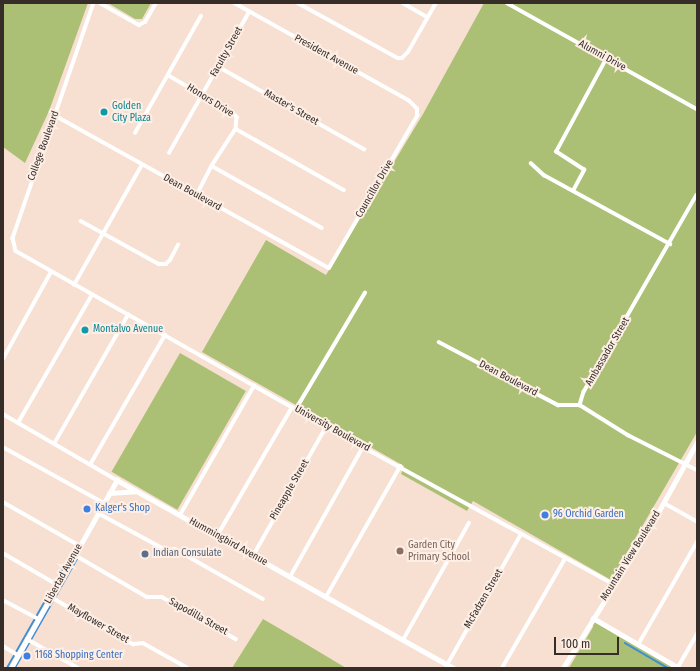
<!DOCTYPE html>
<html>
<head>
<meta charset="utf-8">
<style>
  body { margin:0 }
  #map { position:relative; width:700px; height:671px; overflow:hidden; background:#f7e0d2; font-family:"Fira Sans Condensed",sans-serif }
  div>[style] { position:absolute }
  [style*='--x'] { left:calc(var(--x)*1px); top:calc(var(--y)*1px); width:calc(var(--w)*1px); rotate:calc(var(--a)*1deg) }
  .green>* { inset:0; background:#acc075; transform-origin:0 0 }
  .stream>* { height:1.5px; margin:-0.75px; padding:0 0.75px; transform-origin:0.75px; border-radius:0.75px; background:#3f90d2 }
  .minor>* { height:3.5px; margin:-1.75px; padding:0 1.75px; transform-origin:1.75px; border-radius:1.75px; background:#fff }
  .tertiary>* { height:4.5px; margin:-2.25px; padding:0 2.25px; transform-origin:2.25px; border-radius:2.25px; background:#fff }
  .dots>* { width:11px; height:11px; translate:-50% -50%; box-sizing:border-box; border:2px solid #fdefe6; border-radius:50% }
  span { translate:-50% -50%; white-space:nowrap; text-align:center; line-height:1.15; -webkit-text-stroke:4px #fdefe6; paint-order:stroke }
  .street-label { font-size:10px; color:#362d28 }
  .culture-label { font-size:10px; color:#0d838f }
  .left { translate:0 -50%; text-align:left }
  .shop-label { font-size:10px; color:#366cbe }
  .education-label { font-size:10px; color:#785e54 }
  .service-label { font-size:10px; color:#4e5e75 }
  .frame { position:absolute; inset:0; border:4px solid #362d28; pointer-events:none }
  .scale { position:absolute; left:554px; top:637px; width:65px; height:18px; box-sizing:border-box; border:2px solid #362d28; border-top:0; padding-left:5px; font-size:12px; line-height:14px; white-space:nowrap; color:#362d28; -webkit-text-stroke:3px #fdefe6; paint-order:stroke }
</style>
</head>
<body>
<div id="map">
  <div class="green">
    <i style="clip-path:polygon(3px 3px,88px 3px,49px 111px,25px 163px,3px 147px)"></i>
    <i style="clip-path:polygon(108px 3px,151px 3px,142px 19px,135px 19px)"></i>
    <i style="clip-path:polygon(484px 3px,697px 3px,697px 432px,611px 580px,473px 501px,467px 511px,401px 474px,404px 466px,202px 352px,266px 240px,326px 275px,423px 114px)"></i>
    <i style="left:180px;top:353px;width:76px;height:137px;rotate:30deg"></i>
    <i style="clip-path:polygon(593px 618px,679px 668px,569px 668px,593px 627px)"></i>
    <i style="clip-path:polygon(263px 619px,306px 644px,346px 668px,232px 668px)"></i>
  </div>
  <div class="stream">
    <i style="--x:625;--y:643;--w:50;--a:30.2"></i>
    <i style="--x:7;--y:668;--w:136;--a:-60.4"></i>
    <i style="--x:15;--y:668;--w:128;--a:-60.4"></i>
  </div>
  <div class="minor">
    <i style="--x:94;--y:3;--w:249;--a:109"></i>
    <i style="--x:13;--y:238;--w:13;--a:77"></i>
    <i style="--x:16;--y:251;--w:399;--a:29.5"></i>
    <i style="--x:363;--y:447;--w:285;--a:28.7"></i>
    <i style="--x:100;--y:3;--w:45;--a:29.4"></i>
    <i style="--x:139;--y:25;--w:7;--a:-27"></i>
    <i style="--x:145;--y:22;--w:22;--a:-60"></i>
    <i style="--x:298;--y:3;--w:114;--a:28.8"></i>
    <i style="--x:398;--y:58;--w:4;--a:0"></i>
    <i style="--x:402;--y:58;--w:8;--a:-45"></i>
    <i style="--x:408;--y:52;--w:56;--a:-60.3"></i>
    <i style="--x:403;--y:3;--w:28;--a:30"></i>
    <i style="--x:507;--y:3;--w:218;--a:29.2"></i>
    <i style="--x:219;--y:67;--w:167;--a:29.5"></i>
    <i style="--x:168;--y:75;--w:75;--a:30.3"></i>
    <i style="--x:233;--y:113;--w:6;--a:45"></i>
    <i style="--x:237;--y:117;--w:12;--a:95"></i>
    <i style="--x:236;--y:129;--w:44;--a:123"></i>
    <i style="--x:212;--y:166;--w:34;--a:117"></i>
    <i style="--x:56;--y:116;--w:312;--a:29.1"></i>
    <i style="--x:329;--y:268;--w:176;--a:-59.9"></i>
    <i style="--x:417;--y:116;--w:7;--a:-90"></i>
    <i style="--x:417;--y:109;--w:11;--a:-135"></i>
    <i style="--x:409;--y:101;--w:201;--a:-150.8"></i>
    <i style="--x:236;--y:129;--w:124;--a:29.5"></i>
    <i style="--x:135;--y:133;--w:134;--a:-60.6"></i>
    <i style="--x:169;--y:153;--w:162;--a:-60.4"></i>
    <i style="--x:531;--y:163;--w:18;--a:43"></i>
    <i style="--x:544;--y:175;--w:144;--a:28.7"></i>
    <i style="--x:212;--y:166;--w:126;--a:29.4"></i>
    <i style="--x:573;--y:191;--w:24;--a:-62"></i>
    <i style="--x:584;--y:170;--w:33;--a:-147"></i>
    <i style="--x:556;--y:152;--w:106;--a:-61.7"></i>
    <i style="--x:697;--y:195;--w:227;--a:119.8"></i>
    <i style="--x:584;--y:392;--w:14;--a:107"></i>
    <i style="--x:580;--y:405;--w:57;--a:32"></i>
    <i style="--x:628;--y:435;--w:77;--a:26.9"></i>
    <i style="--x:81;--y:221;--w:89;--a:28.9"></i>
    <i style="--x:159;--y:264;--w:7;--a:0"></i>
    <i style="--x:166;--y:264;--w:6;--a:-45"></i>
    <i style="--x:170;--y:260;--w:17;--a:-62"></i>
    <i style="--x:74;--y:285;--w:138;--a:-60.5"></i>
    <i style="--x:439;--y:342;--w:135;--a:27.9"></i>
    <i style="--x:558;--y:405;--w:22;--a:0"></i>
    <i style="--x:3;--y:359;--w:99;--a:-61.1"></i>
    <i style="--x:296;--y:409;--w:135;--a:-59.3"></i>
    <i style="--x:3;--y:414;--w:132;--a:30.1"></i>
    <i style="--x:18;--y:423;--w:148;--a:-60"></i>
    <i style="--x:54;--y:444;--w:149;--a:-60.2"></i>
    <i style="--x:3;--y:447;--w:115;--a:29"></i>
    <i style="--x:90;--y:465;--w:150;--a:-60"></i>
    <i style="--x:3;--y:502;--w:89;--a:29.7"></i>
    <i style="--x:664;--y:503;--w:38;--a:29"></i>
    <i style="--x:98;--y:513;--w:77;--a:28.6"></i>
    <i style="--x:166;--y:550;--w:9;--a:-6"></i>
    <i style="--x:175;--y:549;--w:101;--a:29.6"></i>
    <i style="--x:180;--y:515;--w:149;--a:-60.2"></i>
    <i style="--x:217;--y:536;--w:149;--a:-59.8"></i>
    <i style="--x:3;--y:553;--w:64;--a:30.2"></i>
    <i style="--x:75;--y:555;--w:83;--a:30.3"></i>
    <i style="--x:147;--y:597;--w:15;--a:0"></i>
    <i style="--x:162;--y:597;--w:85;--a:29.6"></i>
    <i style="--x:253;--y:556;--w:150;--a:-60.5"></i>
    <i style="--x:290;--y:577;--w:149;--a:-60.7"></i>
    <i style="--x:51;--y:597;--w:95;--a:29.8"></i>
    <i style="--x:133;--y:644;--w:10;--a:-6"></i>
    <i style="--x:143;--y:643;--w:51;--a:29.1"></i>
    <i style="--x:326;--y:597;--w:150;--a:-60.4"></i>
    <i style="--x:3;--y:600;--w:40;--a:28"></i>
    <i style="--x:27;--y:639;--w:59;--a:29.6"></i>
    <i style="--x:403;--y:640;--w:134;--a:-60.6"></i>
    <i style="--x:638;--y:645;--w:119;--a:-60.2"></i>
    <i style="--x:3;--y:646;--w:17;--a:31"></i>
    <i style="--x:447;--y:665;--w:150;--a:-60.5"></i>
    <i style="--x:678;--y:667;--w:38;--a:-60"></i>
    <i style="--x:502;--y:668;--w:126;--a:-60"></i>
  </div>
  <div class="tertiary">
    <i style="--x:109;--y:493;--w:26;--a:-4"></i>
    <i style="--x:593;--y:618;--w:99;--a:30.2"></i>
    <i style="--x:11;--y:668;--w:216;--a:-60.6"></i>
    <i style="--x:117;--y:480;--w:385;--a:29.2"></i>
    <i style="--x:563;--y:668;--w:163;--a:-58.3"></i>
    <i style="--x:649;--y:529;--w:99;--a:-61.1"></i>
  </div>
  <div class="dots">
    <i style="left:104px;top:112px;background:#0f9aa8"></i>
    <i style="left:85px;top:330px;background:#0f9aa8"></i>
    <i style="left:87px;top:509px;background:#3f7fe0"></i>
    <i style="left:545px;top:515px;background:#3f7fe0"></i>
    <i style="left:400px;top:551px;background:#8d6e63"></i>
    <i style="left:145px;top:554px;background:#5c6f8a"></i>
    <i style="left:27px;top:656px;background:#3f7fe0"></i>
  </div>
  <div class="street-label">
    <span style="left:227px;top:52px;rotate:-61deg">Faculty Street</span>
    <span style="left:326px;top:55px;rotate:29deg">President Avenue</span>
    <span style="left:602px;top:56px;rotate:29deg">Alumni Drive</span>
    <span style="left:210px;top:101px;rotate:32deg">Honors Drive</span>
    <span style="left:291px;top:108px;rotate:30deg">Master's Street</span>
    <span style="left:44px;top:146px;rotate:-70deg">College Boulevard</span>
    <span style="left:375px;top:189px;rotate:-60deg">Councillor Drive</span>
    <span style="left:192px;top:193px;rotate:29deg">Dean Boulevard</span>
    <span style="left:608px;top:352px;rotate:-60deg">Ambassador Street</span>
    <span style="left:508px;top:379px;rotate:28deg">Dean Boulevard</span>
    <span style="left:332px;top:429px;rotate:29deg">University Boulevard</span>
    <span style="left:290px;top:490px;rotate:-60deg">Pineapple Street</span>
    <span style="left:228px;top:542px;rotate:29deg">Hummingbird Avenue</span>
    <span style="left:631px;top:556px;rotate:-58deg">Mountain View Boulevard</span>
    <span style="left:64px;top:574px;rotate:-61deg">Libertad Avenue</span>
    <span style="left:484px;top:599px;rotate:-60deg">McFadzen Street</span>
    <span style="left:198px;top:617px;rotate:29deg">Sapodilla Street</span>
    <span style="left:98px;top:624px;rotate:30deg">Mayflower Street</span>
  </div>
  <div class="culture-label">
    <span class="left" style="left:112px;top:112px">Golden<br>City Plaza</span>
    <span class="left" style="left:93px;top:330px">Montalvo Avenue</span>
  </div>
  <div class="shop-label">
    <span class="left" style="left:95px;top:509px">Kalger's Shop</span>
    <span class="left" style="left:553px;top:515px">96 Orchid Garden</span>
    <span class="left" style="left:35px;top:656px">1168 Shopping Center</span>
  </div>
  <div class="education-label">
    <span class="left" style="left:408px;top:551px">Garden City<br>Primary School</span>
  </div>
  <div class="service-label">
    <span class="left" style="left:153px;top:554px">Indian Consulate</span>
  </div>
  <div class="frame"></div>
  <div class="scale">100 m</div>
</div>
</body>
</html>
